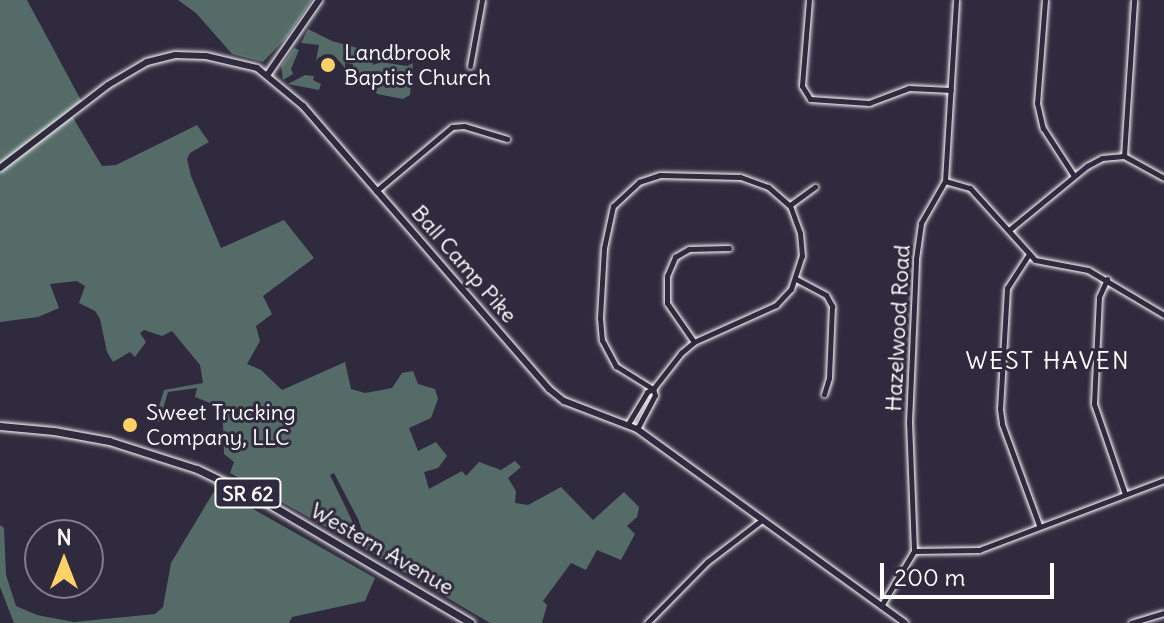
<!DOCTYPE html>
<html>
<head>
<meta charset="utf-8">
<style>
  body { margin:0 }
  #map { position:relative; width:1164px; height:623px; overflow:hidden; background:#2f2a3d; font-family:Delius,sans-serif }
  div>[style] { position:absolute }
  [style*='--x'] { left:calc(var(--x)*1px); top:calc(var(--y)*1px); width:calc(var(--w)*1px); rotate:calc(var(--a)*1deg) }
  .green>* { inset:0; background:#556b67 }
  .roads { filter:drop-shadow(0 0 2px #fff) drop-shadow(0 0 2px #fff) }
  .minor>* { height:5px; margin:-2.5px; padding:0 2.5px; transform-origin:2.5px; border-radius:2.5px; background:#2f2a3d }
  .tertiary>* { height:6px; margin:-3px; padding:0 3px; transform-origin:3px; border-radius:3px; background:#2f2a3d }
  .primary>* { height:7px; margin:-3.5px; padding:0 3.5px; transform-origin:3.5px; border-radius:3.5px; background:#2f2a3d }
  .dots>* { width:22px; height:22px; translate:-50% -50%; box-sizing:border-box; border:4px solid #2f2a3d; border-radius:50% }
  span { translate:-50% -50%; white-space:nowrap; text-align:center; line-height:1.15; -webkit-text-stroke:6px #2f2a3d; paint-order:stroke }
  .shield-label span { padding:2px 6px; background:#2f2a3d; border:2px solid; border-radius:6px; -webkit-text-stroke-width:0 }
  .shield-label { font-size:20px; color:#fff; font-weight:700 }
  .poi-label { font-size:22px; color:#fff }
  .left { translate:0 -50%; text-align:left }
  .street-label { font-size:22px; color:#fff }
  .neighbourhood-label { font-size:24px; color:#fff; letter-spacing:2px }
  .north { position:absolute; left:24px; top:519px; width:80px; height:80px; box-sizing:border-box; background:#2f2a3d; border:2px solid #827f8b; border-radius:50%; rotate:0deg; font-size:22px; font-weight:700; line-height:32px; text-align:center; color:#fff }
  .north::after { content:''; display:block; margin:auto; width:28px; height:36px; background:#ffd166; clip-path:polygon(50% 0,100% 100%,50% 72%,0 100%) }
  .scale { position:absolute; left:880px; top:563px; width:174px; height:36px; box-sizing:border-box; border:4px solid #fff; border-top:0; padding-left:10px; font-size:24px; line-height:28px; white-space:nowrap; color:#fff; -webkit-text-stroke:6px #2f2a3d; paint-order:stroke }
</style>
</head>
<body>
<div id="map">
  <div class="green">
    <i style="clip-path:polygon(0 0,27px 0,83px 104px,0 166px)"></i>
    <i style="clip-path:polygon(178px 0,312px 0,287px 37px,263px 62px,232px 54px,196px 13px)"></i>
    <i style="clip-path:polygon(308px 29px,332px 41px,372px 52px,373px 65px,381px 62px,407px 66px,413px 63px,410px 95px,403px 99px,377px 94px,370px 82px,351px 88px,353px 64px,345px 63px,345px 68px,339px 61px,319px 57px,316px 61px,319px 45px,301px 43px)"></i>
    <i style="clip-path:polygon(294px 48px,299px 50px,291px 69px,293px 74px,283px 80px,281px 66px)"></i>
    <i style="clip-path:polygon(305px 75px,314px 76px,313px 80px,321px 84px,319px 90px,288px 84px)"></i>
    <i style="clip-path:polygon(72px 116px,102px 166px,116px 165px,197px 125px,209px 142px,190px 153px,187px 159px,191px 176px,221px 248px,284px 220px,314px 258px,263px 296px,272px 314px,256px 326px,260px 341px,247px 364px,261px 370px,282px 390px,345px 362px,351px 389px,365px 393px,392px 388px,402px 373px,413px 371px,418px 384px,435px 389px,438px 399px,431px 418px,409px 428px,418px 451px,436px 442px,447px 456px,438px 468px,424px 472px,429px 489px,462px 471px,466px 476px,479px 462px,501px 470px,515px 461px,521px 467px,508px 478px,516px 491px,515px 503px,528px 505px,561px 487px,593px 520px,624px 492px,639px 507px,637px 517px,627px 526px,635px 534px,621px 560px,597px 550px,586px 570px,571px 563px,543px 601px,547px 605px,542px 623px,490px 623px,363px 548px,364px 543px,367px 545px,358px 519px,334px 473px,330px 475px,359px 535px,358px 545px,230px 473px,234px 462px,224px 454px,223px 424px,210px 403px,195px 397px,197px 388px,168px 392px,159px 422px,155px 420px,164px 390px,203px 383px,200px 365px,172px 331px,162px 336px,144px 330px,140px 333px,146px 342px,135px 357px,130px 352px,113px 362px,107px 352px,100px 319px,95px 311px,79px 303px,85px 286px,77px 281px,50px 284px,59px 308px,38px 317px,0 322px,0 172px)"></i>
    <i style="clip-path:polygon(216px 488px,375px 578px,365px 601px,292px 617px,289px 623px,14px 623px,0 587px,0 525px,4px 528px,6px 575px,16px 606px,37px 615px,74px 622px,155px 614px,163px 607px,171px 563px)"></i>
  </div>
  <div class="roads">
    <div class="minor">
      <i style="--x:809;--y:0;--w:86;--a:94.7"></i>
      <i style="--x:802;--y:86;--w:15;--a:58"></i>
      <i style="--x:810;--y:99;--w:59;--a:3.9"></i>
      <i style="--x:869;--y:103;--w:43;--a:-20.6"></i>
      <i style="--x:909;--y:88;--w:42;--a:2.7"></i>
      <i style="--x:1045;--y:0;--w:103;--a:94.4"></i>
      <i style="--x:1037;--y:103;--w:26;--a:77"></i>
      <i style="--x:1043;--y:128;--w:57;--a:57.1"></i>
      <i style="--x:470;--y:66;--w:67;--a:-79.7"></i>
      <i style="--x:1124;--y:156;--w:156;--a:-86.3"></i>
      <i style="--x:945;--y:181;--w:26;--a:16"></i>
      <i style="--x:970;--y:188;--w:97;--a:47.9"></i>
      <i style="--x:1035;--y:260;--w:54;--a:10.7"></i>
      <i style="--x:1088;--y:270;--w:88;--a:30.6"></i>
      <i style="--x:376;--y:191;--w:99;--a:-40.1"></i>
      <i style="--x:452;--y:127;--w:12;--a:-5"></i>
      <i style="--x:464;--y:126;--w:45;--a:16.8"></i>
      <i style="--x:790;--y:205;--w:31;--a:-36"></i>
      <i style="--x:1009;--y:230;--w:101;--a:-39.4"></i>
      <i style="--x:1087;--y:166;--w:17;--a:-28"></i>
      <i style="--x:1102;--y:158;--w:22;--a:-5"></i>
      <i style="--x:1124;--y:156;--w:46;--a:28.8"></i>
      <i style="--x:1029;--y:254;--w:40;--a:122.9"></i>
      <i style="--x:1007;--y:288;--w:121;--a:93.3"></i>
      <i style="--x:1000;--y:409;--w:15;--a:82"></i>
      <i style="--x:1002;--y:424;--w:108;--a:69.9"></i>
      <i style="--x:796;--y:279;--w:34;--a:28"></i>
      <i style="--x:826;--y:295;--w:13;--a:61"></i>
      <i style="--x:832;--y:306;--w:72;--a:92.4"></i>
      <i style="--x:829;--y:378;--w:17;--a:107"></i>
      <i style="--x:1107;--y:279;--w:20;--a:114"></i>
      <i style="--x:1099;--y:297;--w:107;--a:92.7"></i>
      <i style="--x:1094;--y:404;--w:95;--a:71"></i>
      <i style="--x:694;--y:342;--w:47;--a:-124.7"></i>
      <i style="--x:667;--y:303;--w:27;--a:-90"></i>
      <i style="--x:667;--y:276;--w:21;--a:-67"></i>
      <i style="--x:675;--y:257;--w:16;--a:-30"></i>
      <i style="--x:689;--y:249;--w:40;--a:-1.4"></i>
      <i style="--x:628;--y:424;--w:37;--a:-59"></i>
      <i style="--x:647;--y:392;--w:7;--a:-27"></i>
      <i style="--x:653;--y:389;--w:46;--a:-52.1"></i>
      <i style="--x:681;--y:353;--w:17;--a:-40"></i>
      <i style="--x:694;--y:342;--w:90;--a:-24.3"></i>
      <i style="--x:776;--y:305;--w:22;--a:-47"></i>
      <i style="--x:791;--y:289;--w:35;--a:-72"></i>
      <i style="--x:802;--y:256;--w:23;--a:-95"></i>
      <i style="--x:800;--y:233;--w:29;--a:-110"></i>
      <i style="--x:790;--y:206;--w:29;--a:-139"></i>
      <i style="--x:768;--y:187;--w:30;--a:-160"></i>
      <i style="--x:740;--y:177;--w:80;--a:-178.6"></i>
      <i style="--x:660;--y:175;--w:22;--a:162"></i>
      <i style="--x:639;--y:182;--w:35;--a:137"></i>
      <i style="--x:613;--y:206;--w:43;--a:102.1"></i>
      <i style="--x:604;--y:248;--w:70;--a:93.3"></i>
      <i style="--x:600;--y:318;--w:22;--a:85"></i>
      <i style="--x:602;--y:340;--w:30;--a:62"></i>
      <i style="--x:616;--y:366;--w:44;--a:31.9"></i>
      <i style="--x:637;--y:429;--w:38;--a:-62"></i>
      <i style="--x:655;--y:395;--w:6;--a:-108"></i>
      <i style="--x:914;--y:551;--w:65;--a:-0.9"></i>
      <i style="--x:979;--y:550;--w:198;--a:-20.7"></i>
      <i style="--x:881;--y:606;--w:64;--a:-59"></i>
      <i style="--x:914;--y:551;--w:129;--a:-92.2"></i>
      <i style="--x:909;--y:422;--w:163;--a:-87.5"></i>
      <i style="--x:916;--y:259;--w:36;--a:-82"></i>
      <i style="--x:921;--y:223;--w:48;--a:-60.3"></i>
      <i style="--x:945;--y:181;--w:181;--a:-86.5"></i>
      <i style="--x:647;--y:623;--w:86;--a:-45.5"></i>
      <i style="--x:707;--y:562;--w:69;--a:-37.4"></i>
      <i style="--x:1131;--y:623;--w:34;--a:-17"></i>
    </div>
    <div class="tertiary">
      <i style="--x:268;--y:74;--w:90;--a:-55.4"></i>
      <i style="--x:0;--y:168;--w:136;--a:-37.5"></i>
      <i style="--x:108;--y:85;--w:45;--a:-30.5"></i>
      <i style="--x:147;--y:62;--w:29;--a:-14"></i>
      <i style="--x:175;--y:55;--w:31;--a:2"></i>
      <i style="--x:206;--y:56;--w:52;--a:13.2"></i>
      <i style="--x:257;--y:68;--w:60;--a:39.6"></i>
      <i style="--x:303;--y:106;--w:375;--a:49"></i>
      <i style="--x:549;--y:389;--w:19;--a:39"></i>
      <i style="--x:564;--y:401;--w:78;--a:21"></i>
      <i style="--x:637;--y:429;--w:331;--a:35.9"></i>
    </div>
    <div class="primary">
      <i style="--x:0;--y:426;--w:54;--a:5.3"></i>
      <i style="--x:54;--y:431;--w:56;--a:10.3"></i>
      <i style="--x:109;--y:441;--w:92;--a:17.7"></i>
      <i style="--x:197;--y:469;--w:80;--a:25.9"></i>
      <i style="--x:269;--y:504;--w:234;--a:30.5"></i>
    </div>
  </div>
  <div class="dots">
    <i style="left:328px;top:65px;background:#ffd166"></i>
    <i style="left:130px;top:425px;background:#ffd166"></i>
  </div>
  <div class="shield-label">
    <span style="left:248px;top:493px">SR 62</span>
  </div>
  <div class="poi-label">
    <span class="left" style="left:344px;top:65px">Landbrook<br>Baptist Church</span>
    <span class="left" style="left:146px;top:425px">Sweet Trucking<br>Company, LLC</span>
  </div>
  <div class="street-label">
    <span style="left:464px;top:264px;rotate:49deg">Ball Camp Pike</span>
    <span style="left:898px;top:328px;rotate:-87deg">Hazelwood Road</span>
    <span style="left:382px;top:549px;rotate:30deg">Western Avenue</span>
  </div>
  <div class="neighbourhood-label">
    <span style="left:1048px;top:361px">WEST HAVEN</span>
  </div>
  <div class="north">N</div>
  <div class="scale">200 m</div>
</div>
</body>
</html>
